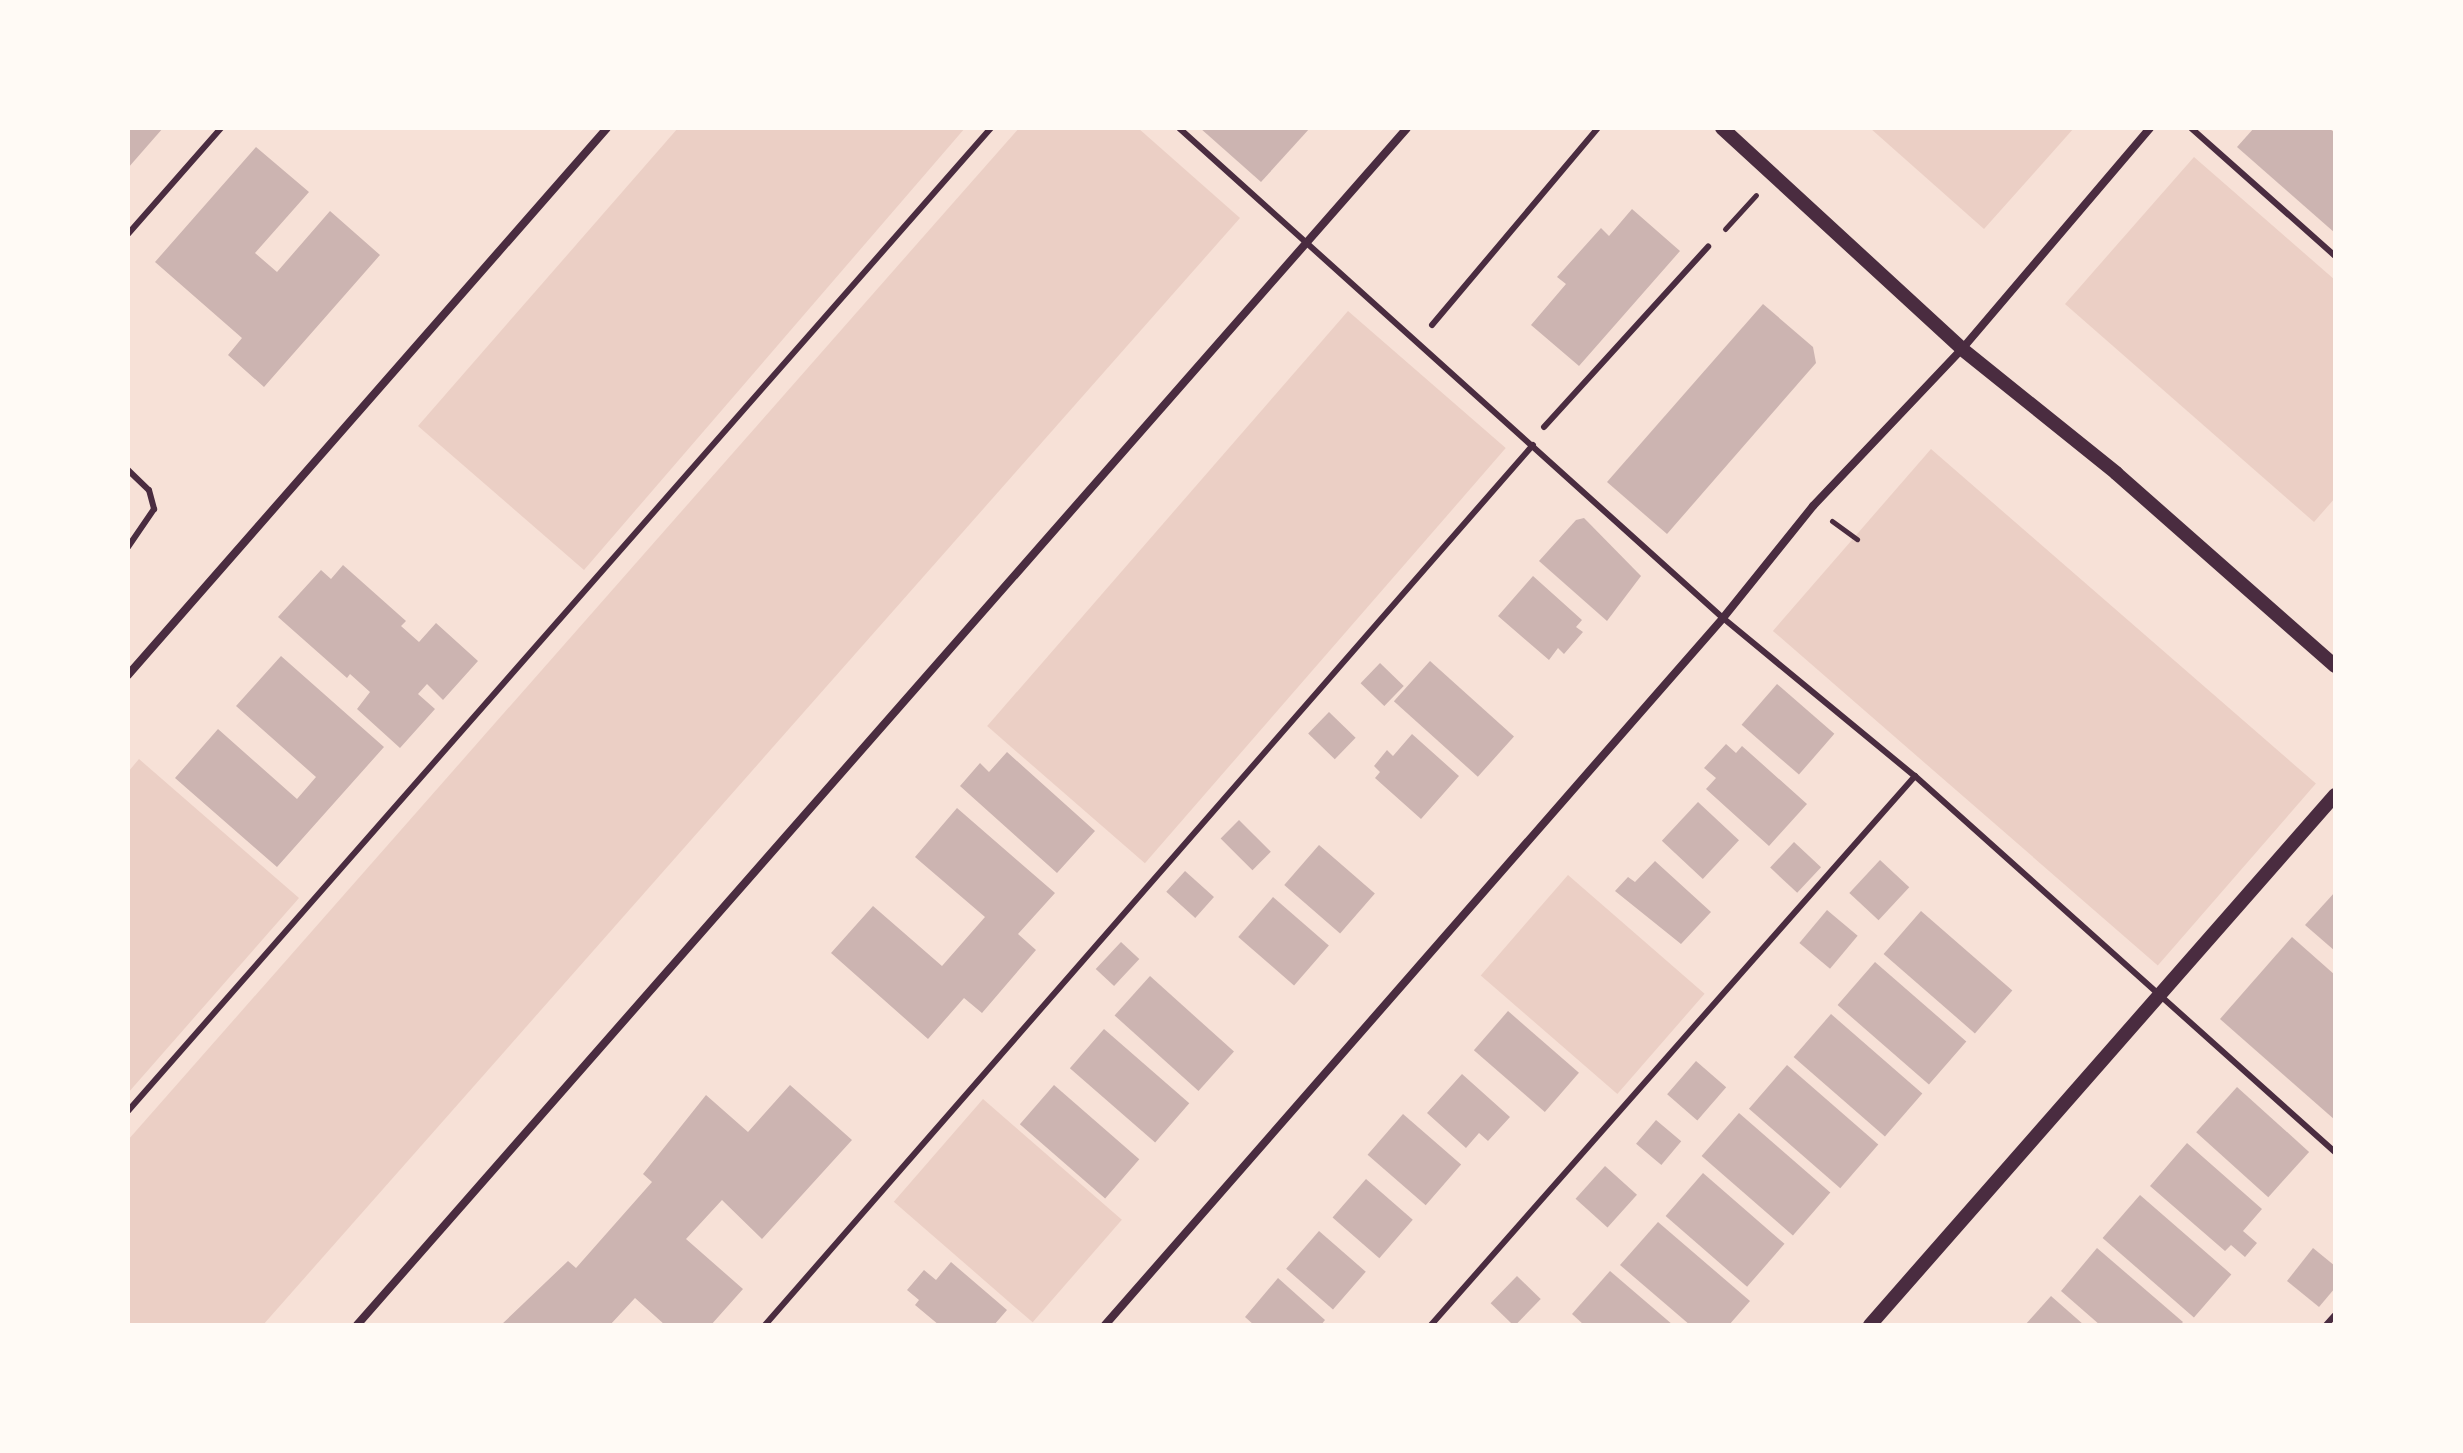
<!DOCTYPE html>
<html>
<head>
<meta charset="utf-8">
<style>
  body { margin:0 }
  #map { position:relative; width:2463px; height:1453px; overflow:hidden; background:#f7e1d7; font-family:Spectral,serif }
  div>[style] { position:absolute }
  [style*='--x'] { left:calc(var(--x)*1px); top:calc(var(--y)*1px); width:calc(var(--w)*1px); rotate:calc(var(--a)*1deg) }
  .green>* { inset:0; background:#ebcfc5; transform-origin:0 0 }
  .building>* { inset:0; background:#ccb4b1; transform-origin:0 0 }
  .path>* { height:5px; margin:-2.5px; padding:0 2.5px; transform-origin:2.5px; border-radius:2.5px; background:#4a2c40 }
  .service>* { height:6px; margin:-3px; padding:0 3px; transform-origin:3px; border-radius:3px; background:#4a2c40 }
  .minor>* { height:8px; margin:-4px; padding:0 4px; transform-origin:4px; border-radius:4px; background:#4a2c40 }
  .tertiary>* { height:14px; margin:-7px; padding:0 7px; transform-origin:7px; border-radius:7px; background:#4a2c40 }
  span { translate:-50% -50%; white-space:nowrap; text-align:center; line-height:1.15; -webkit-text-stroke:8px #fffaf5; paint-order:stroke }
  .frame { position:absolute; inset:0; border:130px solid #fffaf5; pointer-events:none }
</style>
</head>
<body>
<div id="map">
  <div class="green">
    <i style="clip-path:polygon(678px 128px,965px 128px,584px 570px,418px 426px)"></i>
    <i style="clip-path:polygon(1019px 128px,1138px 128px,1240px 218px,263px 1325px,128px 1325px,128px 1140px)"></i>
    <i style="clip-path:polygon(1870px 128px,2074px 128px,1984px 229px)"></i>
    <i style="clip-path:polygon(2194px 157px,2335px 280px,2335px 498px,2314px 522px,2065px 304px)"></i>
    <i style="left:1348px;top:311px;width:209px;height:550px;rotate:41deg"></i>
    <i style="left:1931px;top:449px;width:510px;height:241px;rotate:41deg"></i>
    <i style="clip-path:polygon(139px 759px,299px 898px,128px 1093px,128px 772px)"></i>
    <i style="left:1568px;top:875px;width:181px;height:133px;rotate:41deg"></i>
    <i style="left:983px;top:1099px;width:184px;height:136px;rotate:41deg"></i>
  </div>
  <div class="building">
    <i style="clip-path:polygon(128px 128px,163px 128px,128px 168px)"></i>
    <i style="clip-path:polygon(1200px 128px,1310px 128px,1261px 182px)"></i>
    <i style="clip-path:polygon(2254px 128px,2329px 128px,2335px 133px,2335px 233px,2237px 147px)"></i>
    <i style="clip-path:polygon(256px 147px,309px 192px,255px 253px,277px 272px,330px 211px,380px 255px,264px 387px,228px 355px,242px 338px,155px 262px)"></i>
    <i style="clip-path:polygon(1632px 209px,1680px 251px,1579px 366px,1531px 325px,1566px 284px,1557px 277px,1601px 228px,1609px 236px)"></i>
    <i style="clip-path:polygon(1763px 304px,1813px 347px,1816px 363px,1667px 534px,1607px 482px)"></i>
    <i style="clip-path:polygon(1584px 518px,1641px 576px,1607px 621px,1539px 561px,1576px 520px)"></i>
    <i style="clip-path:polygon(343px 565px,406px 621px,401px 626px,419px 642px,436px 623px,478px 661px,443px 700px,427px 684px,418px 694px,435px 709px,400px 748px,357px 709px,370px 692px,350px 674px,347px 678px,278px 617px,321px 570px,331px 579px)"></i>
    <i style="clip-path:polygon(1533px 576px,1582px 620px,1576px 627px,1583px 632px,1564px 654px,1558px 648px,1549px 660px,1498px 616px)"></i>
    <i style="clip-path:polygon(281px 656px,384px 747px,277px 867px,175px 778px,218px 729px,297px 799px,316px 777px,236px 706px)"></i>
    <i style="left:1430px;top:661px;width:113px;height:54px;rotate:42deg"></i>
    <i style="left:1380px;top:663px;width:33px;height:28px;rotate:44deg"></i>
    <i style="left:1777px;top:684px;width:76px;height:54px;rotate:41deg"></i>
    <i style="left:1329px;top:712px;width:37px;height:30px;rotate:44deg"></i>
    <i style="clip-path:polygon(1412px 734px,1459px 776px,1421px 819px,1375px 778px,1380px 772px,1374px 766px,1387px 750px,1393px 756px)"></i>
    <i style="clip-path:polygon(1726px 744px,1736px 753px,1742px 746px,1807px 804px,1769px 846px,1706px 789px,1716px 778px,1704px 768px)"></i>
    <i style="clip-path:polygon(1007px 752px,1095px 831px,1057px 873px,960px 786px,980px 763px,989px 772px)"></i>
    <i style="left:1698px;top:802px;width:56px;height:53px;rotate:43deg"></i>
    <i style="clip-path:polygon(957px 808px,1055px 893px,1018px 934px,1036px 950px,982px 1013px,964px 998px,928px 1039px,831px 953px,873px 906px,942px 966px,985px 917px,915px 857px)"></i>
    <i style="left:1239px;top:820px;width:45px;height:26px;rotate:45deg"></i>
    <i style="left:1794px;top:842px;width:37px;height:35px;rotate:43deg"></i>
    <i style="left:1319px;top:845px;width:74px;height:53px;rotate:41deg"></i>
    <i style="left:1880px;top:860px;width:40px;height:45px;rotate:43deg"></i>
    <i style="clip-path:polygon(1655px 861px,1711px 912px,1681px 944px,1615px 891px,1628px 877px,1635px 882px)"></i>
    <i style="left:1185px;top:871px;width:39px;height:28px;rotate:42deg"></i>
    <i style="clip-path:polygon(2335px 892px,2335px 951px,2305px 925px)"></i>
    <i style="left:1273px;top:897px;width:74px;height:53px;rotate:41deg"></i>
    <i style="left:1827px;top:910px;width:40px;height:43px;rotate:40deg"></i>
    <i style="left:1921px;top:911px;width:121px;height:57px;rotate:41deg"></i>
    <i style="clip-path:polygon(2292px 937px,2335px 975px,2335px 1120px,2220px 1019px)"></i>
    <i style="left:1121px;top:942px;width:25px;height:37px;rotate:43deg"></i>
    <i style="left:1875px;top:962px;width:121px;height:57px;rotate:41deg"></i>
    <i style="left:1150px;top:976px;width:113px;height:53px;rotate:42deg"></i>
    <i style="left:1508px;top:1011px;width:94px;height:52px;rotate:41deg"></i>
    <i style="left:1831px;top:1014px;width:121px;height:57px;rotate:41deg"></i>
    <i style="left:1104px;top:1029px;width:113px;height:52px;rotate:41deg"></i>
    <i style="left:1696px;top:1061px;width:40px;height:44px;rotate:41deg"></i>
    <i style="left:1787px;top:1065px;width:121px;height:58px;rotate:41deg"></i>
    <i style="clip-path:polygon(1462px 1074px,1510px 1117px,1488px 1141px,1479px 1133px,1466px 1148px,1427px 1113px)"></i>
    <i style="clip-path:polygon(790px 1085px,852px 1140px,762px 1239px,722px 1200px,686px 1239px,743px 1289px,711px 1325px,665px 1325px,635px 1298px,610px 1325px,501px 1325px,568px 1261px,576px 1268px,652px 1182px,643px 1174px,706px 1095px,748px 1132px)"></i>
    <i style="left:1054px;top:1085px;width:113px;height:52px;rotate:41deg"></i>
    <i style="left:2237px;top:1087px;width:97px;height:61px;rotate:42deg"></i>
    <i style="left:1739px;top:1113px;width:121px;height:57px;rotate:41deg"></i>
    <i style="left:1403px;top:1114px;width:77px;height:54px;rotate:41deg"></i>
    <i style="left:1656px;top:1120px;width:33px;height:31px;rotate:40deg"></i>
    <i style="clip-path:polygon(2187px 1143px,2262px 1209px,2243px 1231px,2257px 1243px,2245px 1257px,2231px 1245px,2225px 1251px,2150px 1186px)"></i>
    <i style="left:1605px;top:1166px;width:43px;height:44px;rotate:42deg"></i>
    <i style="left:1703px;top:1173px;width:108px;height:57px;rotate:41deg"></i>
    <i style="left:1366px;top:1179px;width:62px;height:51px;rotate:41deg"></i>
    <i style="left:2140px;top:1195px;width:121px;height:57px;rotate:41deg"></i>
    <i style="clip-path:polygon(1658px 1222px,1750px 1301px,1729px 1325px,1690px 1325px,1620px 1265px)"></i>
    <i style="left:1319px;top:1231px;width:62px;height:50px;rotate:41deg"></i>
    <i style="clip-path:polygon(2097px 1248px,2183px 1322px,2180px 1325px,2100px 1325px,2061px 1291px)"></i>
    <i style="clip-path:polygon(2313px 1248px,2335px 1266px,2335px 1288px,2319px 1307px,2287px 1281px)"></i>
    <i style="clip-path:polygon(951px 1262px,1007px 1310px,994px 1325px,939px 1325px,915px 1305px,919px 1300px,907px 1290px,924px 1270px,936px 1280px)"></i>
    <i style="clip-path:polygon(1610px 1271px,1673px 1325px,1584px 1325px,1572px 1314px)"></i>
    <i style="left:1517px;top:1276px;width:33px;height:38px;rotate:44deg"></i>
    <i style="clip-path:polygon(1278px 1278px,1325px 1320px,1321px 1325px,1254px 1325px,1245px 1317px)"></i>
    <i style="clip-path:polygon(2051px 1296px,2084px 1325px,2025px 1325px)"></i>
  </div>
  <div class="path">
    <i style="--x:1725;--y:229;--w:46;--a:-47.6"></i>
    <i style="--x:1832;--y:521;--w:31;--a:36"></i>
  </div>
  <div class="service">
    <i style="--x:1179;--y:128;--w:732;--a:42.01"></i>
    <i style="--x:1723;--y:618;--w:249;--a:39.5"></i>
    <i style="--x:1915;--y:776;--w:564;--a:41.84"></i>
    <i style="--x:2191;--y:128;--w:193;--a:41.6"></i>
    <i style="--x:128;--y:234;--w:141;--a:-48.7"></i>
    <i style="--x:1432;--y:325;--w:258;--a:-49.9"></i>
    <i style="--x:1544;--y:427;--w:244;--a:-47.7"></i>
    <i style="--x:128;--y:470;--w:29;--a:44"></i>
    <i style="--x:149;--y:490;--w:20;--a:75"></i>
    <i style="--x:154;--y:509;--w:46;--a:124.4"></i>
    <i style="--x:128;--y:1111;--w:1308;--a:-48.72"></i>
    <i style="--x:765;--y:1325;--w:1168;--a:-48.89"></i>
    <i style="--x:1431;--y:1325;--w:732;--a:-48.6"></i>
    <i style="--x:2326;--y:1325;--w:13;--a:-48"></i>
  </div>
  <div class="minor">
    <i style="--x:128;--y:675;--w:727;--a:-48.79"></i>
    <i style="--x:357;--y:1325;--w:1592;--a:-48.74"></i>
    <i style="--x:1105;--y:1325;--w:939;--a:-48.84"></i>
    <i style="--x:1723;--y:618;--w:144;--a:-51.2"></i>
    <i style="--x:1813;--y:506;--w:216;--a:-46.5"></i>
    <i style="--x:1962;--y:349;--w:290;--a:-49.6"></i>
  </div>
  <div class="tertiary">
    <i style="--x:1722;--y:128;--w:326;--a:42.6"></i>
    <i style="--x:1962;--y:349;--w:198;--a:38.8"></i>
    <i style="--x:2116;--y:473;--w:292;--a:41.4"></i>
    <i style="--x:1870;--y:1325;--w:705;--a:-48.74"></i>
  </div>
  <div class="frame"></div>
</div>
</body>
</html>
